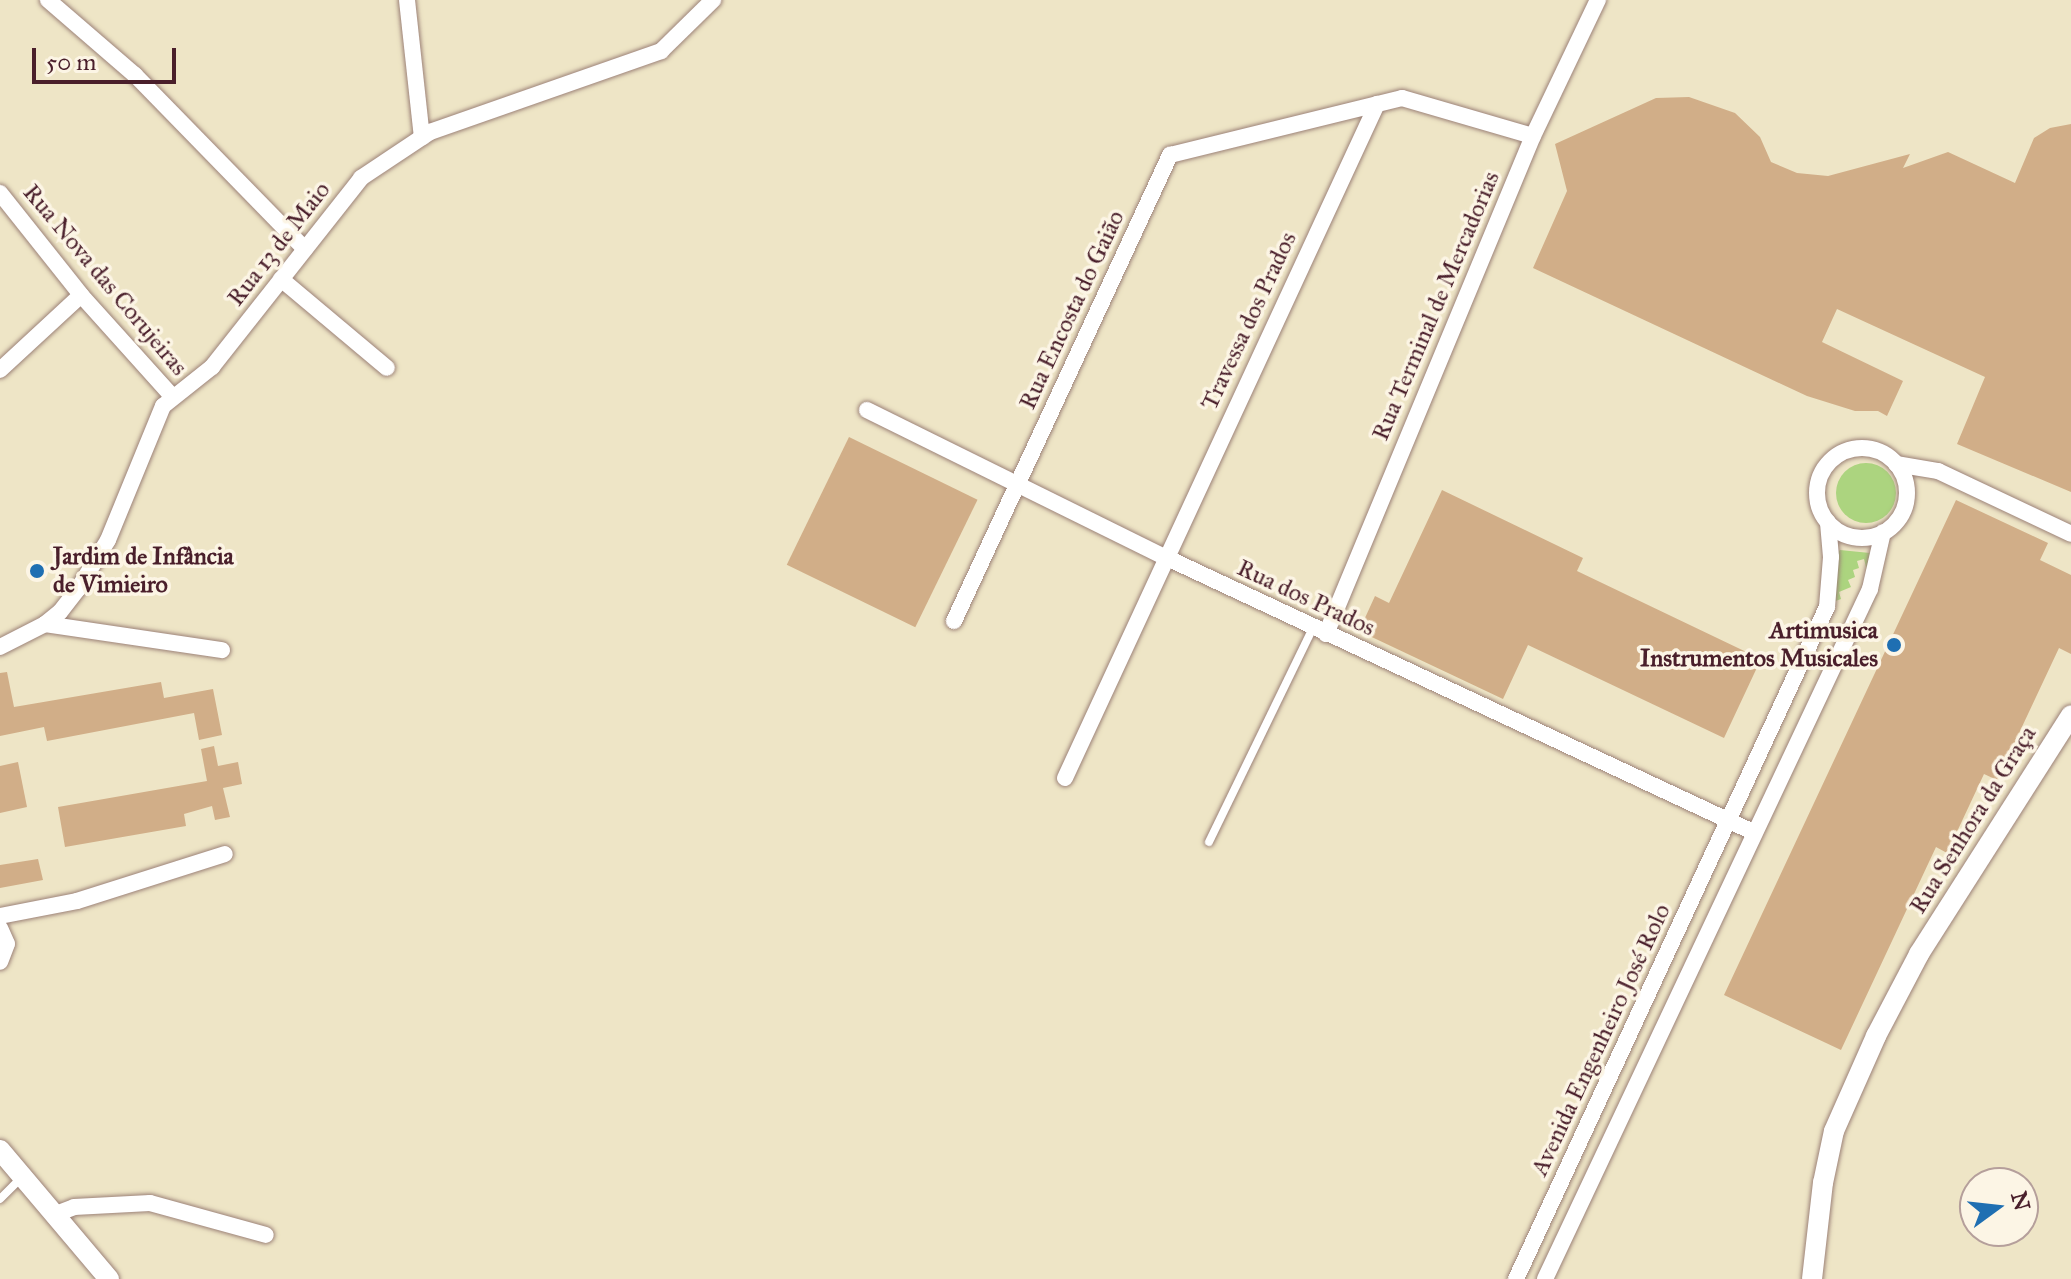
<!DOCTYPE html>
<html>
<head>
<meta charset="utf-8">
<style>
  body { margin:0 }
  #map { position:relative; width:2071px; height:1279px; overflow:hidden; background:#eee5c6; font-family:"IM FELL Great Primer",serif }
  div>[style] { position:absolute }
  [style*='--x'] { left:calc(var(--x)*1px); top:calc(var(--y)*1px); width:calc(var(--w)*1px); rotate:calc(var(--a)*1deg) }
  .green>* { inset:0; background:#acd47f }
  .round { border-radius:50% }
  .building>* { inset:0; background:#d1ae88; transform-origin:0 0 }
  .roads { filter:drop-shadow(0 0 2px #9c8278) drop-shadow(0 0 2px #9c8278) }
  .service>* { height:8px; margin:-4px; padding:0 4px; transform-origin:4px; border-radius:4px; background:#fff }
  .minor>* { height:16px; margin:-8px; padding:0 8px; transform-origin:8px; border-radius:8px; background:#fff }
  .minor>.ring { margin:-8px; padding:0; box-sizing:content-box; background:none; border:16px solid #fff; border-radius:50% }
  .tertiary>* { height:20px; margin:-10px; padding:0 10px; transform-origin:10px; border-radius:10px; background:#fff }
  .dots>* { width:22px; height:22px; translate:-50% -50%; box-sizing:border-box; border:4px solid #fcf5e5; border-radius:50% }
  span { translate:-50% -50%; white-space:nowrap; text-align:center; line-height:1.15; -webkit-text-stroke:7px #fcf5e5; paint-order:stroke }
  .street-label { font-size:24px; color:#4a1f2b }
  .poi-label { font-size:24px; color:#4a1f2b; font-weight:700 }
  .left { translate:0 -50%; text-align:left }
  .right { translate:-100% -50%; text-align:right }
  .north { position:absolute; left:1959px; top:1167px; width:80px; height:80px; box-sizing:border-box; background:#fcf5e5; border:2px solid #b59f9b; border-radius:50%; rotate:75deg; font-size:22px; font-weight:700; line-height:32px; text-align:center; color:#4a1f2b }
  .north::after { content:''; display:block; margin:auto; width:28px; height:36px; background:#1f6fb2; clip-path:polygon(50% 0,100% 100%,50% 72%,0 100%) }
  .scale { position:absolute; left:32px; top:48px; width:144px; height:36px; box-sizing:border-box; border:4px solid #4a1f2b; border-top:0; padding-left:10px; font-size:24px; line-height:28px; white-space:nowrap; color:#4a1f2b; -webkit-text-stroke:6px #fcf5e5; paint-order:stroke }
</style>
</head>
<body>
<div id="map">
  <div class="green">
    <i class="round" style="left:1836px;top:463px;width:60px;height:60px"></i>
    <i style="clip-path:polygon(1840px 550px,1870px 553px,1867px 571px,1864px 559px,1857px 561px,1859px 568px,1853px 570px,1855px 577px,1848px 580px,1851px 587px,1839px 592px,1841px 599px,1833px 602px,1836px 554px)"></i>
  </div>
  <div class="building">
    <i style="clip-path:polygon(1689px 97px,1735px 113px,1760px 137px,1771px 162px,1797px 173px,1828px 176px,1910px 154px,1903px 168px,1948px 152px,2015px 183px,2034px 138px,2050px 128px,2071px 124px,2071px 492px,1957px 444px,1985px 377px,1837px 309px,1822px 342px,1903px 381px,1887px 416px,1878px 411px,1855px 411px,1807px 396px,1533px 268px,1567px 191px,1555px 144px,1656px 98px)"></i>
    <i style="left:849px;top:437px;width:143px;height:142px;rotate:26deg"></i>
    <i style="clip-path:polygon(1442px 490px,1583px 558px,1577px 571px,1761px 659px,1724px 738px,1528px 645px,1503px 699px,1359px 631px,1375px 596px,1389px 603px)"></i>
    <i style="clip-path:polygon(1956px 500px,2048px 543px,2040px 560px,2071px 575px,2071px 654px,2059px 648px,1997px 780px,1984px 774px,1947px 853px,1936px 847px,1841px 1050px,1724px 995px)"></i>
    <i style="clip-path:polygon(7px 672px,14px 707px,161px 682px,164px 698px,213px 689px,222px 735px,199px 740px,194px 713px,47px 741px,44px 727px,0 736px,0 673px)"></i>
    <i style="clip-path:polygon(214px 746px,218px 766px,238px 762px,242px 784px,223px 788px,230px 817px,215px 820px,212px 806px,184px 814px,186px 826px,65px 847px,58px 807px,207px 781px,201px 749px)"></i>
    <i style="clip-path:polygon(18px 762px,27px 807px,0 813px,0 766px)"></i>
    <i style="clip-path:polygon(38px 859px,43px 880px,0 888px,0 865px)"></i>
  </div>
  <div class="roads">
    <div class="service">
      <i style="--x:1209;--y:842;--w:238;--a:-64.1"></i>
      <i style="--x:0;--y:1199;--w:31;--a:-45"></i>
    </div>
    <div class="minor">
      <i style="--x:48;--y:0;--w:115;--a:40.8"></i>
      <i style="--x:135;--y:75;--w:243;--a:45.7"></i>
      <i style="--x:407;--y:0;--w:138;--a:83.8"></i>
      <i style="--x:0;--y:193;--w:130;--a:51.5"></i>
      <i style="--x:81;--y:295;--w:137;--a:48"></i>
      <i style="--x:281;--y:279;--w:138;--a:40"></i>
      <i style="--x:0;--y:370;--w:110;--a:-42.8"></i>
      <i style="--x:867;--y:410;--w:332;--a:26.3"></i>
      <i style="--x:1165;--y:557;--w:649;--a:25.06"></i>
      <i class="ring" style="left:1817px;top:448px;width:74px;height:74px"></i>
      <i style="--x:1896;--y:464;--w:43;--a:9.5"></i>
      <i style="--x:1938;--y:471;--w:147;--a:25.3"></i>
      <i style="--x:954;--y:621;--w:514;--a:-65.13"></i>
      <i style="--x:1170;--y:155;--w:239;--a:-13.8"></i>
      <i style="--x:1402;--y:98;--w:136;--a:16.2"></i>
      <i style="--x:45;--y:624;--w:179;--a:8.4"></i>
      <i style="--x:1326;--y:634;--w:539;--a:-67.43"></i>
      <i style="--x:1533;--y:136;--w:151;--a:-64.5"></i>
      <i style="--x:0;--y:647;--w:51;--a:-27.1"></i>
      <i style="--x:45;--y:624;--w:19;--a:-39"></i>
      <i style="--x:60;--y:612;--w:29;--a:-52"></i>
      <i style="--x:78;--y:589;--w:57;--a:-58.5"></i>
      <i style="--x:108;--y:540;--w:145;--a:-67.7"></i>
      <i style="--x:163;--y:406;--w:63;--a:-38.5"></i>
      <i style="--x:212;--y:367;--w:241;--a:-51.7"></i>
      <i style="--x:361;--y:178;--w:83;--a:-33.7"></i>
      <i style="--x:430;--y:132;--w:245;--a:-19.3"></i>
      <i style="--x:661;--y:51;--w:73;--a:-44.4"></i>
      <i style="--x:1065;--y:778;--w:743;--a:-65.16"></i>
      <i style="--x:0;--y:916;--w:78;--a:-11"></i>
      <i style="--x:77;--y:901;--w:155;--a:-17.6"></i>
      <i style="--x:0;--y:928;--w:17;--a:66"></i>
      <i style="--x:7;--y:944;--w:19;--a:111"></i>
      <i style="--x:56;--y:1214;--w:19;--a:-21"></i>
      <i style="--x:74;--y:1207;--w:76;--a:-3"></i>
      <i style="--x:150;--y:1203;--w:120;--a:15.4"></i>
      <i style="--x:1516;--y:1279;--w:740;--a:-65.17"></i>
      <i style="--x:1827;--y:607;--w:50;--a:-85.4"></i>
      <i style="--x:1831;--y:557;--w:35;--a:-95"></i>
      <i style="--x:1545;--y:1279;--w:763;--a:-64.78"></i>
      <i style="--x:1870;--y:589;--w:58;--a:-77.2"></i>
    </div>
    <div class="tertiary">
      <i style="--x:0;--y:1150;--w:169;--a:49.8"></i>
      <i style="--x:1812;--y:1279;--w:97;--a:-83.5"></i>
      <i style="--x:1823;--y:1183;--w:53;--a:-78.1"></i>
      <i style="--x:1834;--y:1131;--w:104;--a:-66.1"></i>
      <i style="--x:1876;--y:1036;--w:93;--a:-62.3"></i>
      <i style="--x:1919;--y:954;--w:283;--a:-57.5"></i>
    </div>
  </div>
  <div class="dots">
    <i style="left:37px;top:571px;background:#1f6fb2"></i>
    <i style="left:1894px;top:645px;background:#1f6fb2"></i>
  </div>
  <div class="street-label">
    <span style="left:279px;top:244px;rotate:-52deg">Rua 13 de Maio</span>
    <span style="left:105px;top:280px;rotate:50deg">Rua Nova das Corujeiras</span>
    <span style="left:1436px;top:306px;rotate:-67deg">Rua Terminal de Mercadorias</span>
    <span style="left:1072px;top:310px;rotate:-65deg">Rua Encosta do Gaião</span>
    <span style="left:1249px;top:321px;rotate:-65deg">Travessa dos Prados</span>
    <span style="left:1306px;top:598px;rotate:25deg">Rua dos Prados</span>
    <span style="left:1973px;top:820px;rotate:-58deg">Rua Senhora da Graça</span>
    <span style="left:1601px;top:1040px;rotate:-65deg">Avenida Engenheiro José Rolo</span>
  </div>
  <div class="poi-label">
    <span class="left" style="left:53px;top:571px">Jardim de Infância<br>de Vimieiro</span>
    <span class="right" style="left:1878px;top:645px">Artimusica<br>Instrumentos Musicales</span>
  </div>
  <div class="north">N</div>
  <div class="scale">50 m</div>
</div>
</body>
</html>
